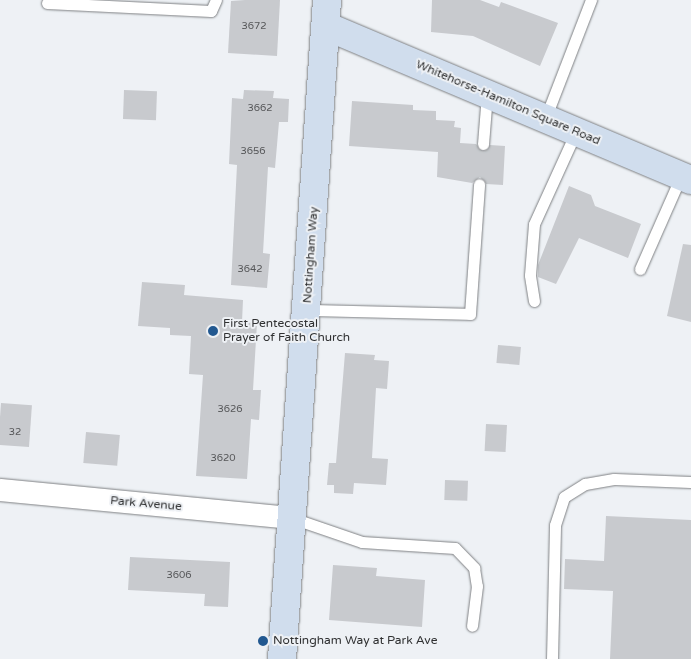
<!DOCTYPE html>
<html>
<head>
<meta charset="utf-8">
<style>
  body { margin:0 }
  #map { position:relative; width:691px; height:659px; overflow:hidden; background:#eef1f5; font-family:"Varela Round",sans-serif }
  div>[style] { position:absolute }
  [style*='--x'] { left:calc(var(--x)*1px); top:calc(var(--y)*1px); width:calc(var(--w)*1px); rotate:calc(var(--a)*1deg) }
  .building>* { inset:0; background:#c8cace; transform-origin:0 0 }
  .roads { filter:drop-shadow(0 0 1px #7e8083) drop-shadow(0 0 1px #7e8083) }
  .lane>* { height:11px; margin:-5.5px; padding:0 5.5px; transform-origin:5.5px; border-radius:5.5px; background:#fff }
  .street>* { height:22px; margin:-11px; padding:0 11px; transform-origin:11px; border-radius:11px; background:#fff }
  .secondary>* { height:28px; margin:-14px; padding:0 14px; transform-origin:14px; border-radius:14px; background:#d0dded }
  .dots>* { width:14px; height:14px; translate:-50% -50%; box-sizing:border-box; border:2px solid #eef1f5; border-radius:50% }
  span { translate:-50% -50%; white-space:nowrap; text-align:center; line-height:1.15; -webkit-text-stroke:4px #eef1f5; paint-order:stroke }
  .number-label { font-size:10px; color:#565759 }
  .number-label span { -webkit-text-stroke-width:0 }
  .street-label { font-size:12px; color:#303132 }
  .poi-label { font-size:12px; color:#303132 }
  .left { translate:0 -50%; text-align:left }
</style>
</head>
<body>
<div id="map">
  <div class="building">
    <i style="clip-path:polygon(245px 0,280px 0,277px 56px,228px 53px,231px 1px)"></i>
    <i style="clip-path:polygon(432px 0,480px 0,499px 7px,501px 2px,558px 23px,540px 66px,473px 36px,431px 32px)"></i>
    <i style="left:124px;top:90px;width:33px;height:29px;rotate:2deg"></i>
    <i style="clip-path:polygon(244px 90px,274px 91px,273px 98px,289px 99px,288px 122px,279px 122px,275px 168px,268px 167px,263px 253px,270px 254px,267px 288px,231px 285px,237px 165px,229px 164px,232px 98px,243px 99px)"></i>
    <i style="clip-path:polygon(352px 101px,413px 105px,413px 110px,436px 111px,436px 120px,455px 121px,454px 127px,461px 128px,460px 143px,476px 144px,483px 151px,490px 145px,505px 146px,503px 185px,486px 184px,480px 177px,472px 183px,437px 177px,438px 152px,349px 146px)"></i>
    <i style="clip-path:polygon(569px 186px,591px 195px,595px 206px,641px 224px,628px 258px,579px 238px,556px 284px,538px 277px,538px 265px)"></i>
    <i style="clip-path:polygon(683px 244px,691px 245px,691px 322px,667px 316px)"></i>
    <i style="clip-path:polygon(142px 282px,185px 285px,184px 295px,243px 300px,242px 322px,257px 323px,253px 390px,261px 390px,259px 420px,251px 419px,247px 479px,196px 476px,203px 375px,189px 374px,191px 336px,170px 335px,170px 328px,138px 326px)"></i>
    <i style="left:498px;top:345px;width:23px;height:18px;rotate:5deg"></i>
    <i style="clip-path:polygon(345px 353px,375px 355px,374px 360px,389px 361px,387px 389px,376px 388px,372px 458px,388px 459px,386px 485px,354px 483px,353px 494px,334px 493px,334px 485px,327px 485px,329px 463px,336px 463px)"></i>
    <i style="left:1px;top:403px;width:31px;height:42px;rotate:4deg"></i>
    <i style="left:486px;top:424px;width:21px;height:27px;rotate:3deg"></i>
    <i style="left:86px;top:432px;width:34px;height:31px;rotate:5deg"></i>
    <i style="left:445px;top:480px;width:23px;height:20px;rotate:2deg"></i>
    <i style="clip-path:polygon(606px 516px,691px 520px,691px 659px,610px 659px,613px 591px,564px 589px,565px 559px,604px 561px)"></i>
    <i style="clip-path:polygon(130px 557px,230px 562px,228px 607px,204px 606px,205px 594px,128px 590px)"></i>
    <i style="clip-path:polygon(333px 565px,377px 568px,376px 576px,425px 580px,422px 627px,329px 620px)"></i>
  </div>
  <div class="roads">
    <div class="lane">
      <i style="--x:47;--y:3;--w:164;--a:2.8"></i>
      <i style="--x:211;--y:11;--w:12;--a:-66"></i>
      <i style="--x:545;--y:119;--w:128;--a:-68.9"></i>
      <i style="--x:483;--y:144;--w:50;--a:-85.4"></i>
      <i style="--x:640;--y:269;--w:102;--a:-66.2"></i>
      <i style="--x:534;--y:301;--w:26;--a:-99"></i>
      <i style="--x:530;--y:275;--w:51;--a:-85.5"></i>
      <i style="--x:534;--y:224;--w:101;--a:-65.5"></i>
      <i style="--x:307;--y:310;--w:163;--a:1.4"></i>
      <i style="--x:470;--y:314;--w:130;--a:-86"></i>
      <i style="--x:292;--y:518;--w:74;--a:18.9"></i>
      <i style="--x:362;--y:542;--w:93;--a:3.7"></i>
      <i style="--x:455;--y:548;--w:28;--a:46"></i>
      <i style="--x:474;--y:568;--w:18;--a:81"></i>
      <i style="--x:477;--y:586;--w:40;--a:97.1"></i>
      <i style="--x:552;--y:659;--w:134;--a:-88.7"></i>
      <i style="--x:555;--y:525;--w:29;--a:-72"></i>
      <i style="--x:564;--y:497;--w:25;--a:-32"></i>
      <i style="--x:585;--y:484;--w:29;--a:-10"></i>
      <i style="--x:614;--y:479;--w:77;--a:2.2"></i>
    </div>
    <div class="street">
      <i style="--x:0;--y:490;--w:293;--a:5.5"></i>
    </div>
    <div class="secondary">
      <i style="--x:326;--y:26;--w:396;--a:22.9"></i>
      <i style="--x:282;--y:659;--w:661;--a:-86.09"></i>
    </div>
  </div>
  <div class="dots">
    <i style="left:213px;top:331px;background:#225890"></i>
    <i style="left:263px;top:641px;background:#225890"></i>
  </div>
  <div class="number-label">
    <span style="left:254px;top:27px">3672</span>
    <span style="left:260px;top:109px">3662</span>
    <span style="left:253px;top:152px">3656</span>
    <span style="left:250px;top:270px">3642</span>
    <span style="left:230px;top:410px">3626</span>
    <span style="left:15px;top:433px">32</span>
    <span style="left:223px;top:459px">3620</span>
    <span style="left:179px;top:576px">3606</span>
  </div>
  <div class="street-label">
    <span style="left:508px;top:103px;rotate:23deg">Whitehorse-Hamilton Square Road</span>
    <span style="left:311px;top:255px;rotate:-86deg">Nottingham Way</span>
    <span style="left:146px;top:504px;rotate:5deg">Park Avenue</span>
  </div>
  <div class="poi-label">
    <span class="left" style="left:223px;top:331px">First Pentecostal<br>Prayer of Faith Church</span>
    <span class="left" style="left:273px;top:641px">Nottingham Way at Park Ave</span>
  </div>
</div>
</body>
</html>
